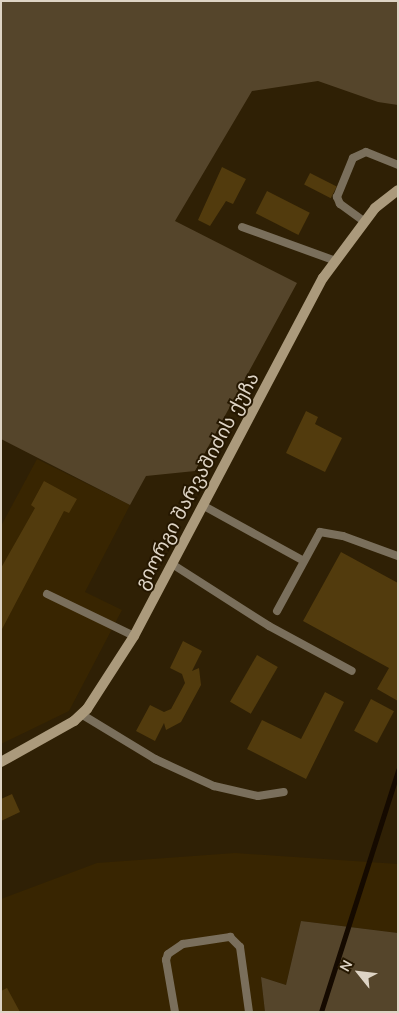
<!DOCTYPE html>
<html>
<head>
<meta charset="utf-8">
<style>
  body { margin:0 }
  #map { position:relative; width:399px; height:1013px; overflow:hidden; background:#2f2005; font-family:Mulish,"Noto Sans Georgian",sans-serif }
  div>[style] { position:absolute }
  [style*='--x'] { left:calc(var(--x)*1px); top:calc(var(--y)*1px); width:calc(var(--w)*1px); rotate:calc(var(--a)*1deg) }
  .built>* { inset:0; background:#382501 }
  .green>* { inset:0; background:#55452b }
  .stream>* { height:4.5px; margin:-2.25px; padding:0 2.25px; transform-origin:2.25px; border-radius:2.25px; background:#150a00 }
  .building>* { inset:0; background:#523b0d; transform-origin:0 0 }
  .lane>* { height:8px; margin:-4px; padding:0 4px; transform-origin:4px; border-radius:4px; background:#7a6f5c }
  .secondary>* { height:10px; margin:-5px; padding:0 5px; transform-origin:5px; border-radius:5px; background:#ab9a7c }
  span { translate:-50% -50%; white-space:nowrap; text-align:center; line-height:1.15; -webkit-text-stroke:4px #251700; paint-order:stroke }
  .street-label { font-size:19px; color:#ded4c5 }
  .frame { position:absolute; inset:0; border:2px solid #ded4c5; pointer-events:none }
  .north { position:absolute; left:334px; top:948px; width:50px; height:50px; -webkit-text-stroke:4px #251700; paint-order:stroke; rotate:299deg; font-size:14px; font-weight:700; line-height:20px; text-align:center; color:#ded4c5 }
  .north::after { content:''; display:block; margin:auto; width:18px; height:22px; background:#ded4c5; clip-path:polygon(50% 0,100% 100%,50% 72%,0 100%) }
</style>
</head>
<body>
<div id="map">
  <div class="built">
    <i style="clip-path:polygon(37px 459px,130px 505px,85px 592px,122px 610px,69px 711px,1px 744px,1px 526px)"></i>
    <i style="clip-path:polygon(235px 853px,398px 864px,398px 933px,301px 921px,286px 985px,261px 977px,265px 1012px,1px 1012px,1px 899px,97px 863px)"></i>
  </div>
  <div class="green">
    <i style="clip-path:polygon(1px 1px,398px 1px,398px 105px,378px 102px,318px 81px,252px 91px,175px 221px,297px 283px,195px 471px,146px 476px,130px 505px,1px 439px)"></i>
    <i style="clip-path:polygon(301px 921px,398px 933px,398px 1012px,265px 1012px,261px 977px,286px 985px)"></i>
  </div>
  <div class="stream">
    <i style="--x:321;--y:1012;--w:254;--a:-72.3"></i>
  </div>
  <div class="building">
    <i style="clip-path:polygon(222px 167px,246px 179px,233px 204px,226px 201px,210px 226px,198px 220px)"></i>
    <i style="left:310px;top:173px;width:30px;height:13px;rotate:27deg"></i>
    <i style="left:267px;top:191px;width:48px;height:25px;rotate:27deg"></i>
    <i style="clip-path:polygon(306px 411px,318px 417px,315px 424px,342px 438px,325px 472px,286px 453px)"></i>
    <i style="clip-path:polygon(44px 481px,77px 499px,69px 513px,64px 511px,1px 631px,1px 568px,35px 508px,31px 505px)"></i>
    <i style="clip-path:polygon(341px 552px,398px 583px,398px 701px,377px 689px,389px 668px,303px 621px)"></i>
    <i style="clip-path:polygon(183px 641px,202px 651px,192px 671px,199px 668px,201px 685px,181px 722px,166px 730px,164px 723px,155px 741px,136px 731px,150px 705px,164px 712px,171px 709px,185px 683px,182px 674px,170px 668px)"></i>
    <i style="left:257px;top:655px;width:24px;height:54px;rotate:30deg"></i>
    <i style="clip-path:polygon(325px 692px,344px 702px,306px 779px,247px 749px,262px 720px,301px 739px)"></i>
    <i style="left:371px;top:699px;width:26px;height:36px;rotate:28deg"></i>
    <i style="clip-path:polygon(12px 794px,20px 812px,1px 821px,1px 799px)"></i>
    <i style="clip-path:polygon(7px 988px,20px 1012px,1px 1012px,1px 991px)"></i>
  </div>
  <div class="lane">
    <i style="--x:365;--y:222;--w:31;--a:-144"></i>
    <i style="--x:340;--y:204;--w:8;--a:-113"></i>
    <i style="--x:337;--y:197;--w:42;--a:-67.7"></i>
    <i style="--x:353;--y:158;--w:14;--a:-25"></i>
    <i style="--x:366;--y:152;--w:35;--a:22"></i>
    <i style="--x:242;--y:227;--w:100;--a:19.9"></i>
    <i style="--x:204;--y:506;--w:114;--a:28.8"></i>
    <i style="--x:172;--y:564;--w:115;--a:32.6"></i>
    <i style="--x:269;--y:626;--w:94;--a:28.5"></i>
    <i style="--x:47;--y:594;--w:97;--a:25.8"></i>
    <i style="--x:277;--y:611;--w:90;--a:-61.4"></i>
    <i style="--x:320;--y:532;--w:23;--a:10"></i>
    <i style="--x:343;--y:536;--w:59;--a:20"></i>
    <i style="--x:81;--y:714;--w:87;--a:31.3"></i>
    <i style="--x:155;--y:759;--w:65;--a:24.6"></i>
    <i style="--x:214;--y:786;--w:45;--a:12.8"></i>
    <i style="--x:258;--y:796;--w:26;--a:-9"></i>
    <i style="--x:175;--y:1012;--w:53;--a:-99.8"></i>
    <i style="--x:166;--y:960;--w:6;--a:-72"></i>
    <i style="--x:168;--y:954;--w:18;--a:-34"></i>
    <i style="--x:183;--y:944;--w:48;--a:-8.5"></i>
    <i style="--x:230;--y:937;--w:14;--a:45"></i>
    <i style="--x:240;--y:947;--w:66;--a:82.1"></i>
  </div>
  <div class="secondary">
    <i style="--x:1;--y:762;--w:84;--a:-29.3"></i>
    <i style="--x:74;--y:721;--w:18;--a:-43"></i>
    <i style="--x:87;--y:709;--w:87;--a:-57.2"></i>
    <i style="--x:134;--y:636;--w:405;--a:-62.2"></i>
    <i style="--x:323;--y:278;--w:87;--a:-53.4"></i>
    <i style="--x:375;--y:208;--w:29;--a:-38"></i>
  </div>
  <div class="street-label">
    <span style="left:197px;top:481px;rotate:-62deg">გიორგი შარვაშიძის ქუჩა</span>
  </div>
  <div class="frame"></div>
  <div class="north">N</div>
</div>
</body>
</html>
